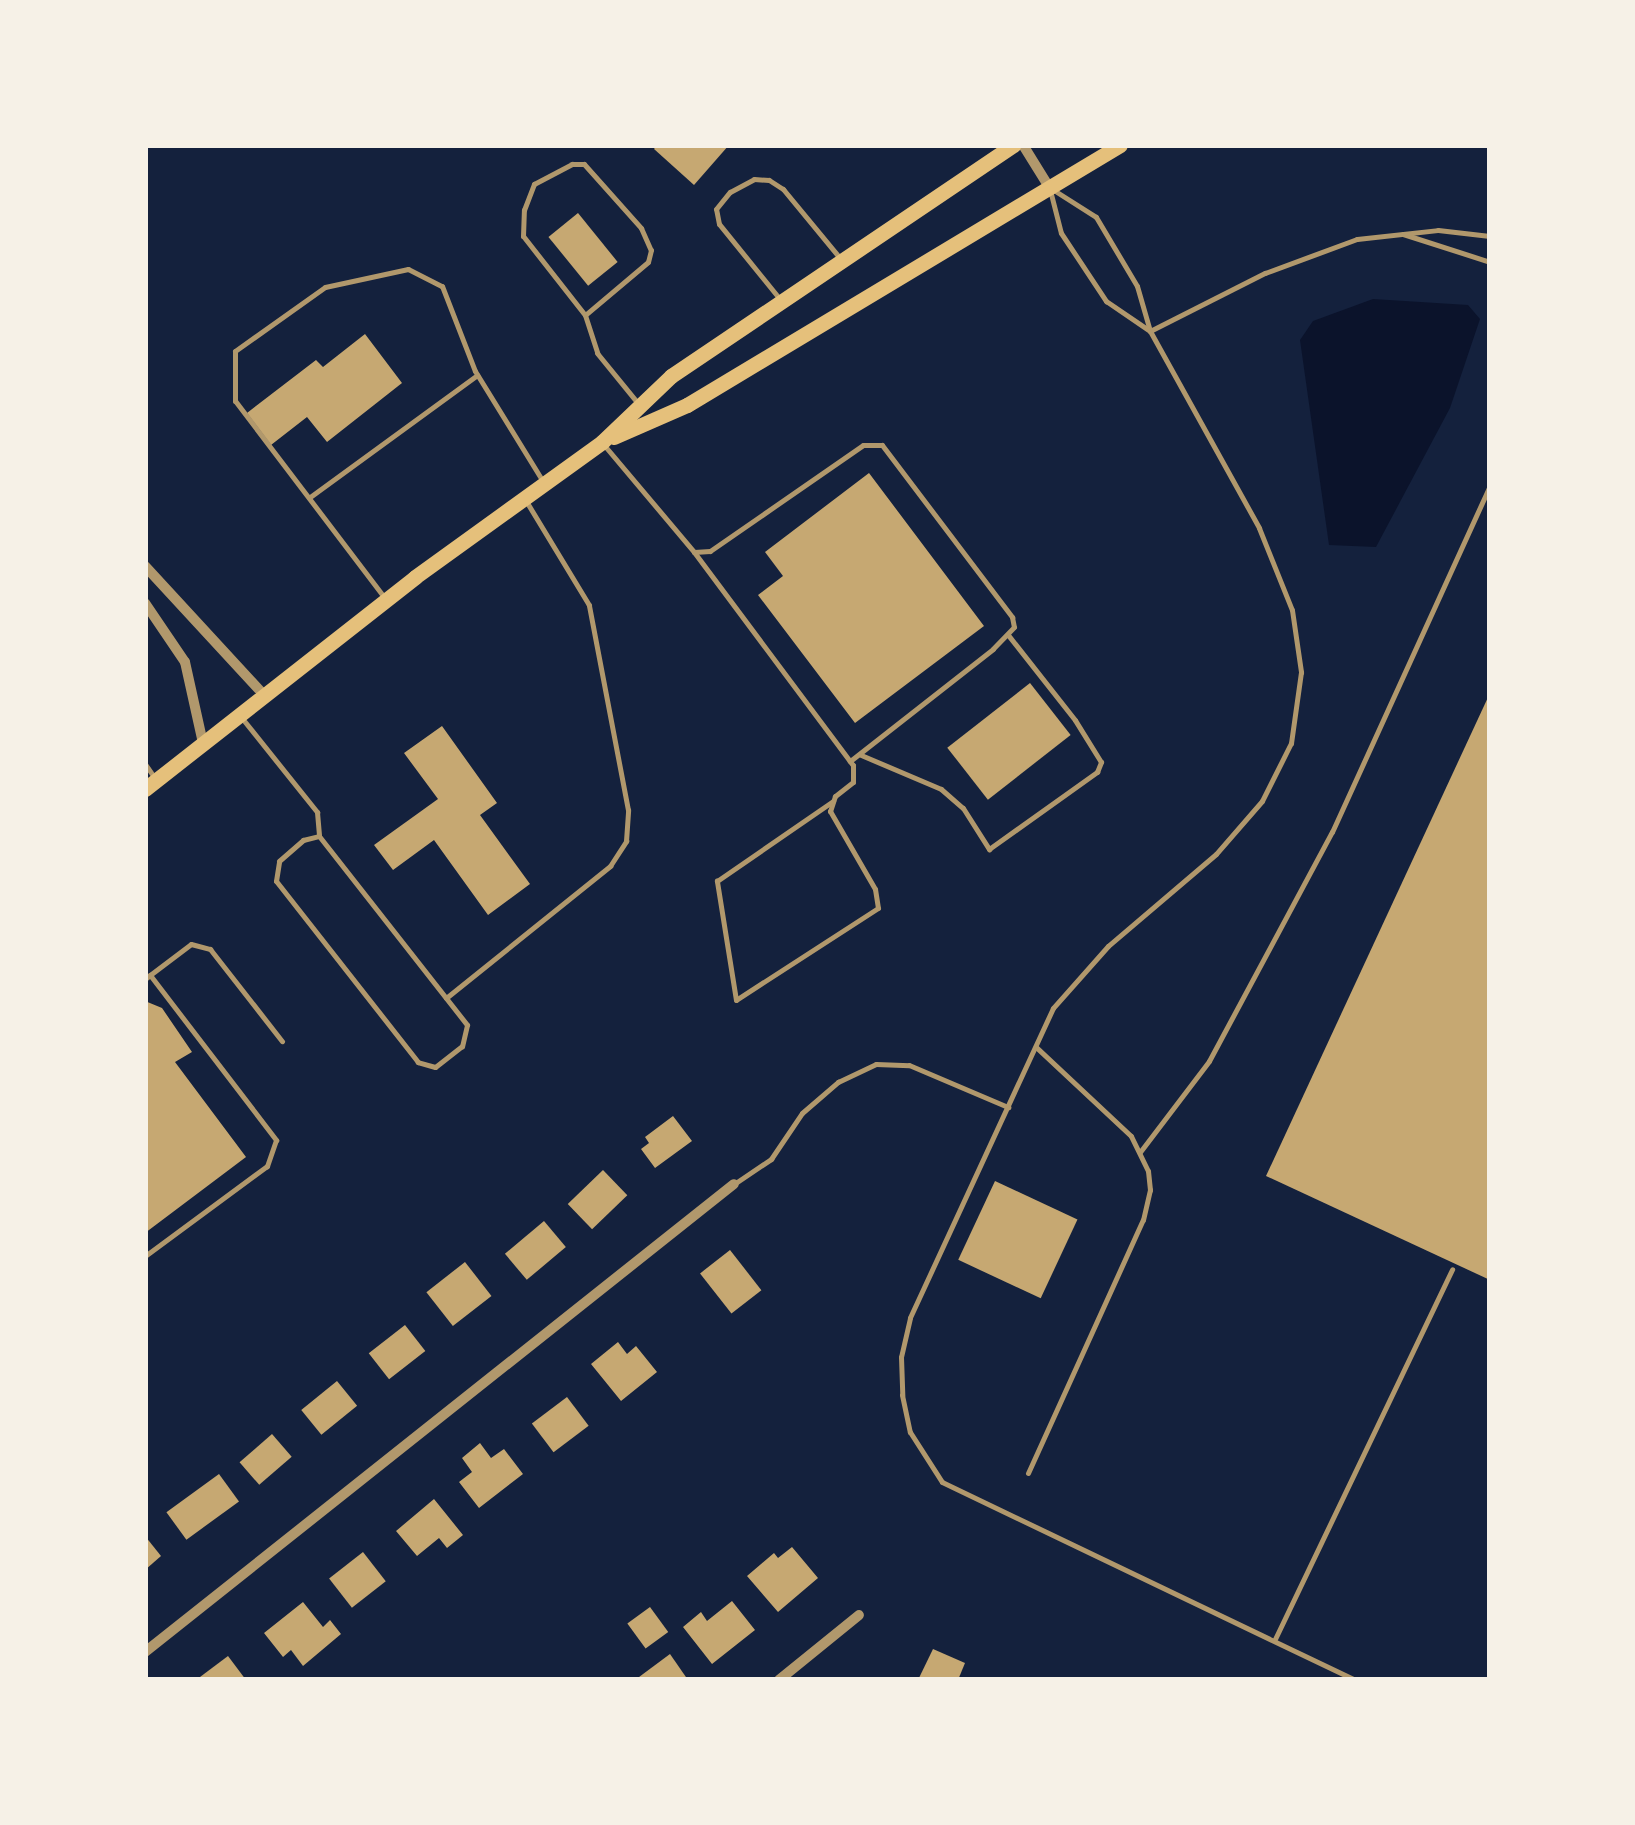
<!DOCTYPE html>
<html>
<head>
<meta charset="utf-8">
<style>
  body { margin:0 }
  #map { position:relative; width:1635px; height:1825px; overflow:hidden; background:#14213d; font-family:Georgia,serif }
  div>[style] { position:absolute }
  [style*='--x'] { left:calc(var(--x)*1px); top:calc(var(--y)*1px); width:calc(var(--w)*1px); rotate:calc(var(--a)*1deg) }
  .water>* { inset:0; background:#0b132b }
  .building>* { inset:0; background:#c6a872; transform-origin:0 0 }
  .service>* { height:5px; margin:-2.5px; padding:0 2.5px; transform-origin:2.5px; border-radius:2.5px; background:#b1986c }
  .minor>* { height:10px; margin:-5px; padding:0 5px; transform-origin:5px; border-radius:5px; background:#b1986c }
  .primary>* { height:15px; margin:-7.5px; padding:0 7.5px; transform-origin:7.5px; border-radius:7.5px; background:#e5c07b }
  span { translate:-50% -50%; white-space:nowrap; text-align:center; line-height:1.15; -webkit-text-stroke:8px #f6f1e7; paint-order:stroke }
  .frame { position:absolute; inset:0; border:148px solid #f6f1e7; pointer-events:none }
</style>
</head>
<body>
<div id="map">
  <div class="water">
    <i style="clip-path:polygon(1373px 299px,1468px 305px,1480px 319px,1450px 408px,1376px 547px,1329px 545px,1300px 340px,1313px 321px)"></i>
  </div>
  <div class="building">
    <i style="clip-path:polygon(657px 145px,729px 145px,694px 185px,654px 149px)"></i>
    <i style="left:578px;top:213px;width:63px;height:38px;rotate:51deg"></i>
    <i style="clip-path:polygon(365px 334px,402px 383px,327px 442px,307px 417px,271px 445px,247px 413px,316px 360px,323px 367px)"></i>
    <i style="clip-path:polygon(869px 473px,984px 626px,855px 723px,758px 595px,783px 576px,765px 552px)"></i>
    <i style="left:1030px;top:683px;width:66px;height:105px;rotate:52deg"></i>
    <i style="clip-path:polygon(1490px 693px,1490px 1280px,1266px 1176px)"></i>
    <i style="clip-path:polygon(442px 726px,497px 803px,480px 815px,530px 884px,488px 915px,434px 840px,393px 870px,374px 845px,438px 799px,404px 753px)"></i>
    <i style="clip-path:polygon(145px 1001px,162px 1008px,192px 1052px,175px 1062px,246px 1157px,145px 1233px)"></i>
    <i style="clip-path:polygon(673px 1116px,692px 1141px,655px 1168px,641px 1149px,649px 1143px,645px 1137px)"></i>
    <i style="left:603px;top:1170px;width:35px;height:49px;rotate:46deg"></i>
    <i style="left:995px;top:1181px;width:91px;height:87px;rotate:25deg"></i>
    <i style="left:544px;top:1221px;width:34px;height:51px;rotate:50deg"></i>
    <i style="left:730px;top:1250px;width:51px;height:38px;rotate:52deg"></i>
    <i style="left:465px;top:1262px;width:43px;height:49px;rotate:52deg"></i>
    <i style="left:405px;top:1325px;width:33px;height:46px;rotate:52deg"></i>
    <i style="clip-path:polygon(618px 1342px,627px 1354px,636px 1346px,657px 1372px,621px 1401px,591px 1364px)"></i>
    <i style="left:337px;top:1381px;width:32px;height:46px;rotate:51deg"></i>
    <i style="left:567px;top:1397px;width:36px;height:44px;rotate:53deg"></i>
    <i style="left:272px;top:1434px;width:30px;height:43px;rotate:49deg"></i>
    <i style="clip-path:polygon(480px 1443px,491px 1458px,504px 1449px,523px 1474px,479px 1508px,459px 1482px,472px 1472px,462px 1458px)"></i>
    <i style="left:219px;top:1474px;width:34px;height:65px;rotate:54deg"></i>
    <i style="clip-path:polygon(434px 1499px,463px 1535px,447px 1548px,439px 1538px,417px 1556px,396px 1531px)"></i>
    <i style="clip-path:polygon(145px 1536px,161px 1556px,145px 1570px)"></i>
    <i style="clip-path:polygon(792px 1547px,818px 1578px,778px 1612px,747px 1576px,774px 1553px,778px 1558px)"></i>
    <i style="left:363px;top:1552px;width:37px;height:43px;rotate:52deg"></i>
    <i style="clip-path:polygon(732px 1601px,755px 1630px,712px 1664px,683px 1627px,701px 1612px,707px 1621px)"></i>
    <i style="clip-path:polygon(303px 1602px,323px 1627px,330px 1620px,341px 1634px,303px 1666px,291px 1650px,283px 1657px,264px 1633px)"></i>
    <i style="left:650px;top:1607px;width:31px;height:28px;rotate:54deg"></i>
    <i style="clip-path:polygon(933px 1649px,965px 1663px,958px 1680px,918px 1680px)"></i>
    <i style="clip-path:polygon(670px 1654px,688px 1680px,635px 1680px)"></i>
    <i style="clip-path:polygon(228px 1656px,246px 1680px,196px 1680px)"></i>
  </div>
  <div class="service">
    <i style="--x:1052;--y:189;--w:52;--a:32.5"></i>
    <i style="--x:1096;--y:217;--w:80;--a:59.3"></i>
    <i style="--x:1137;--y:286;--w:47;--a:73.9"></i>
    <i style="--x:1150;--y:331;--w:225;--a:61"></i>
    <i style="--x:1259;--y:528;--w:88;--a:68.1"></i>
    <i style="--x:1292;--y:610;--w:63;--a:81.7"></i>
    <i style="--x:1301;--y:672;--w:72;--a:98"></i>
    <i style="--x:1291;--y:743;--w:65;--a:116.6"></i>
    <i style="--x:1262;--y:801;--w:70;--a:131"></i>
    <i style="--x:1216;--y:854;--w:142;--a:139.6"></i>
    <i style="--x:1108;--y:946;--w:83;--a:131.6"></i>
    <i style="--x:1053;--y:1008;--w:341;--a:114.8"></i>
    <i style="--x:910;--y:1318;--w:40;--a:103"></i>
    <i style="--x:901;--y:1357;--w:38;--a:88"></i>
    <i style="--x:902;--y:1395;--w:38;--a:78"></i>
    <i style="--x:910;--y:1432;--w:59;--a:57.4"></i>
    <i style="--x:942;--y:1482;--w:459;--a:25.6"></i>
    <i style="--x:1050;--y:190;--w:44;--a:75.7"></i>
    <i style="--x:1061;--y:233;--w:82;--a:56.5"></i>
    <i style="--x:1106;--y:301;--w:53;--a:34.3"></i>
    <i style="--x:1403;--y:234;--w:91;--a:17.8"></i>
    <i style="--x:779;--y:298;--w:95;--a:-129"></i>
    <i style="--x:719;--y:224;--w:15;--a:-101"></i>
    <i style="--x:716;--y:209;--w:22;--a:-51"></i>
    <i style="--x:730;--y:192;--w:27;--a:-28"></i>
    <i style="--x:754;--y:179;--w:15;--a:4"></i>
    <i style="--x:769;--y:180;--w:17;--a:33"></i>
    <i style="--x:783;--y:189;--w:88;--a:50.5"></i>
    <i style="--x:585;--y:315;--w:100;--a:-128.1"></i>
    <i style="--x:523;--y:236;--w:26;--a:-88"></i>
    <i style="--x:524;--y:210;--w:28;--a:-69"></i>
    <i style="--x:534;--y:184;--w:43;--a:-27.8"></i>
    <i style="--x:572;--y:164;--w:12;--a:0"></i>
    <i style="--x:584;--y:164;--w:86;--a:48.3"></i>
    <i style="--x:641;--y:228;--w:24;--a:66"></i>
    <i style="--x:651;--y:250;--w:12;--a:104"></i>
    <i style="--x:648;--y:262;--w:82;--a:139.9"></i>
    <i style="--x:585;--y:315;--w:40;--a:72"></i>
    <i style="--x:597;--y:353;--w:63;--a:50.8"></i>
    <i style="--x:1150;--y:331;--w:129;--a:-26.8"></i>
    <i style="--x:1265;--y:273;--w:98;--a:-20.3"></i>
    <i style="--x:1357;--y:239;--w:81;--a:-6.3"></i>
    <i style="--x:1438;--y:230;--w:52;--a:6.6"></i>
    <i style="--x:604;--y:445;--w:140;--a:49.9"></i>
    <i style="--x:694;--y:552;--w:16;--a:-4"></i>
    <i style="--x:710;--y:551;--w:186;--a:-34.7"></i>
    <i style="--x:863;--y:445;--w:19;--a:0"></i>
    <i style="--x:882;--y:445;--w:216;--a:52.9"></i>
    <i style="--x:1012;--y:617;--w:10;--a:79"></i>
    <i style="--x:1014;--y:627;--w:30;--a:134"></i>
    <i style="--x:993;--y:649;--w:182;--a:141.9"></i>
    <i style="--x:310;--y:497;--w:207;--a:-36.1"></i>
    <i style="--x:694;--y:552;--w:266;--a:53.3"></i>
    <i style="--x:853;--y:765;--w:17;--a:90"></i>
    <i style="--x:853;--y:782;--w:23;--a:142"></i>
    <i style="--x:835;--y:796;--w:16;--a:108"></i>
    <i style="--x:830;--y:811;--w:90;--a:60"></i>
    <i style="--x:875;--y:889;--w:19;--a:81"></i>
    <i style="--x:878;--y:908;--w:169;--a:147.1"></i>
    <i style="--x:736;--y:1000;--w:121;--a:-99.1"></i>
    <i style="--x:717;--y:881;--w:141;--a:-34.6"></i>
    <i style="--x:384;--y:597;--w:246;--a:-127.2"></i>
    <i style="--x:235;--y:401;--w:50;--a:-90"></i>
    <i style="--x:235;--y:351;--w:110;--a:-35.4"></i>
    <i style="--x:325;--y:287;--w:85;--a:-12.2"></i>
    <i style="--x:408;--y:269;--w:38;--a:27"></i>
    <i style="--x:442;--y:286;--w:91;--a:68.8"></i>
    <i style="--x:475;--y:371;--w:128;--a:58.4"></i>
    <i style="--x:241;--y:717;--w:122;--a:51.3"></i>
    <i style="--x:317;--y:812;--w:24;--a:85"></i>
    <i style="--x:319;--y:836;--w:240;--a:51.9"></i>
    <i style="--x:467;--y:1025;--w:22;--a:103"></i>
    <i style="--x:462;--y:1046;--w:34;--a:142"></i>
    <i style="--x:435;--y:1067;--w:18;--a:-164"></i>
    <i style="--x:418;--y:1062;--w:230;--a:-128.1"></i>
    <i style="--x:276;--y:881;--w:20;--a:-81"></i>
    <i style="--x:279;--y:861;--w:32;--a:-41"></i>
    <i style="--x:303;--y:840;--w:16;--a:-14"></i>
    <i style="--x:861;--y:755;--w:87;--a:23"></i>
    <i style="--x:941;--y:789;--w:29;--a:41"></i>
    <i style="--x:963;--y:808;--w:49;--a:57.6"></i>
    <i style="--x:989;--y:849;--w:133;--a:-35.5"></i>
    <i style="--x:1097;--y:772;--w:11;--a:-68"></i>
    <i style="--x:1101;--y:762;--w:49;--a:-121.8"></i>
    <i style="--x:1075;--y:720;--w:108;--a:-128.2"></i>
    <i style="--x:145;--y:764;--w:16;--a:55"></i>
    <i style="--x:150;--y:975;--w:51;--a:-37.1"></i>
    <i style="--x:191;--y:944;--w:20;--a:15"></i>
    <i style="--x:210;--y:949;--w:117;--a:52"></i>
    <i style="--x:145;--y:979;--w:6;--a:-39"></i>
    <i style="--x:150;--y:975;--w:208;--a:52.6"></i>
    <i style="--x:276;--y:1140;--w:28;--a:109"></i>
    <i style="--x:267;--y:1166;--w:152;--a:143.6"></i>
    <i style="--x:446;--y:998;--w:211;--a:-38.8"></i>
    <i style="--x:610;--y:866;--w:30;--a:-57"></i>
    <i style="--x:626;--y:841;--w:31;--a:-86"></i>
    <i style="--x:628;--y:810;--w:209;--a:-100.8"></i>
    <i style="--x:589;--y:605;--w:122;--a:-121.2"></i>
    <i style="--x:1140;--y:1152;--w:114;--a:-52.8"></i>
    <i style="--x:1209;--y:1061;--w:260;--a:-61.8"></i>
    <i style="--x:1332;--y:832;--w:380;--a:-65.5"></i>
    <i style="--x:734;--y:1184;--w:45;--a:-34"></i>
    <i style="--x:771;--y:1159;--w:55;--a:-56"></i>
    <i style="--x:802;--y:1113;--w:48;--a:-40.7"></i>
    <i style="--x:838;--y:1082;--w:42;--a:-25.3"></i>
    <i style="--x:876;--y:1064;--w:33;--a:2"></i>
    <i style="--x:909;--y:1065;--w:108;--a:23"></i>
    <i style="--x:1028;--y:1473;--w:278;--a:-65.6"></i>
    <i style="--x:1143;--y:1220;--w:31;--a:-77"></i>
    <i style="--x:1150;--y:1190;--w:19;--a:-96"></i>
    <i style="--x:1148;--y:1171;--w:39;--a:-116"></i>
    <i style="--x:1131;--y:1136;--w:130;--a:-136.9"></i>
    <i style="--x:1275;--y:1639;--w:410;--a:-64.4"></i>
  </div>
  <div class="minor">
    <i style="--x:1023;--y:145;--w:49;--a:58.2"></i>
    <i style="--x:145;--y:566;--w:177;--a:47.3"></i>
    <i style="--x:145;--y:603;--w:71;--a:55.9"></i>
    <i style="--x:185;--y:662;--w:83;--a:77.5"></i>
    <i style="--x:145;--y:1652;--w:752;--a:-38.47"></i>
    <i style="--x:779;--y:1680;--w:103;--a:-39.1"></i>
  </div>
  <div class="primary">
    <i style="--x:614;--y:437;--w:80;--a:-23.7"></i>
    <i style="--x:687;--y:405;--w:505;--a:-30.98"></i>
    <i style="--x:145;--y:789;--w:343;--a:-38.1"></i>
    <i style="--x:415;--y:577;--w:231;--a:-35.8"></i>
    <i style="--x:602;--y:442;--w:95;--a:-43.7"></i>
    <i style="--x:671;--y:376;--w:413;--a:-34"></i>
  </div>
  <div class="frame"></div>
</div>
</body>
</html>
